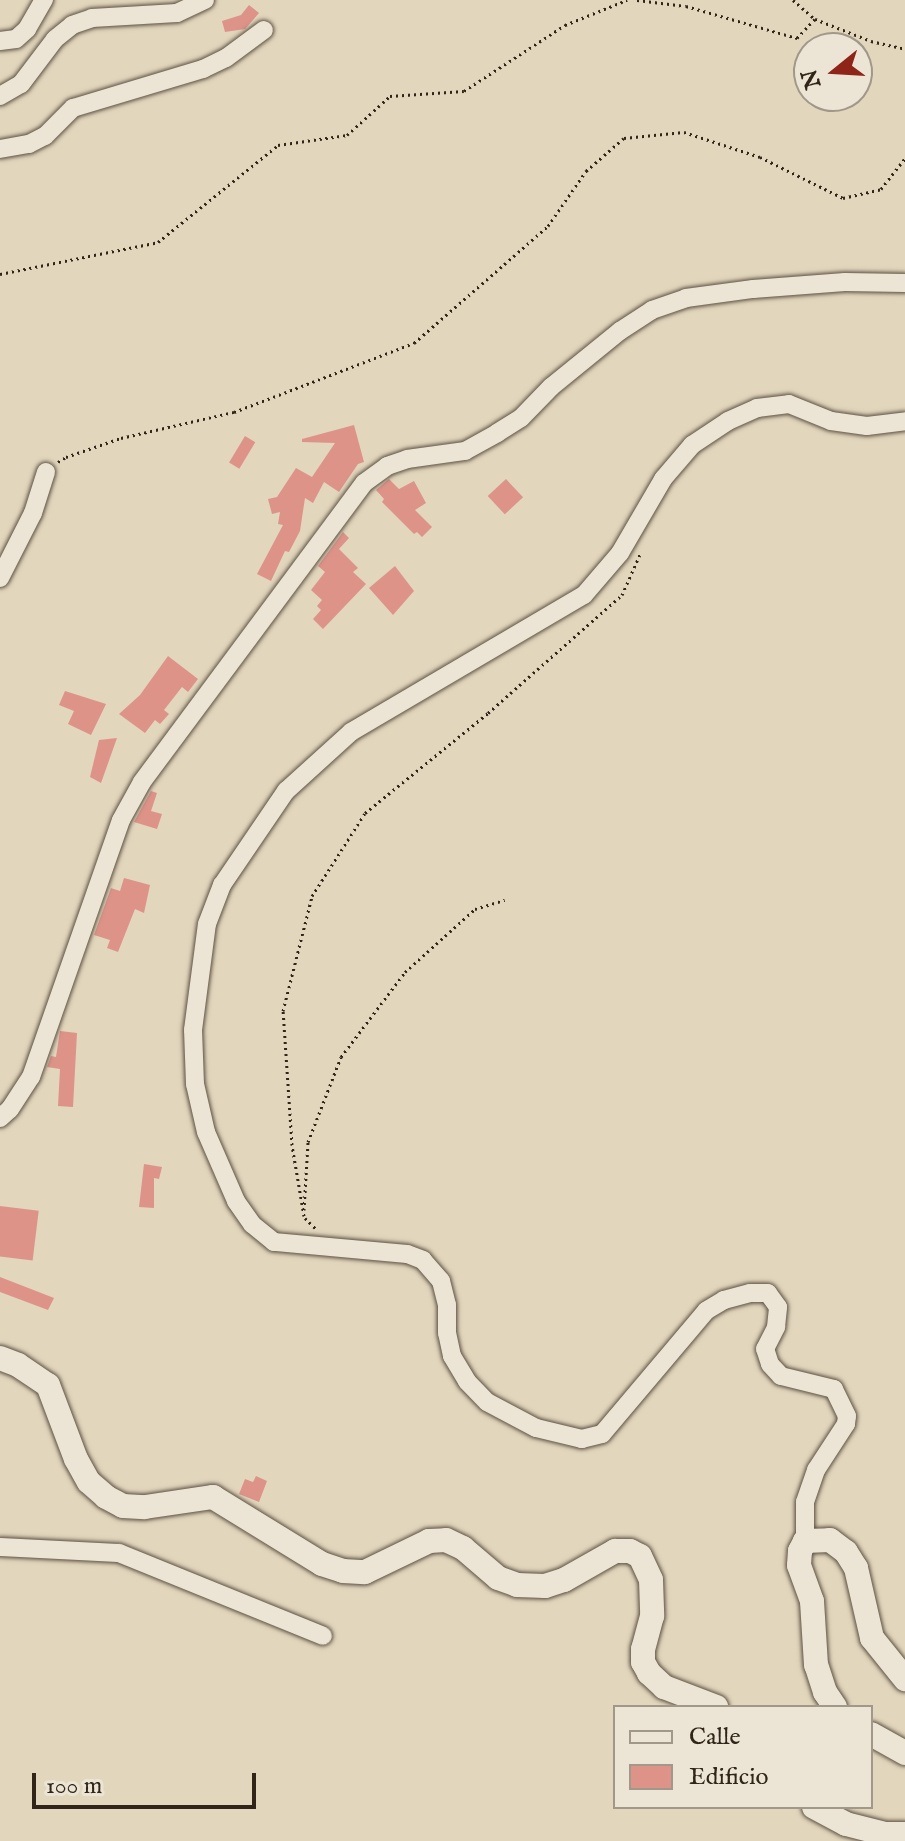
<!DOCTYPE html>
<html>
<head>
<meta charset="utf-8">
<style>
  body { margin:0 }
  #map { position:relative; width:905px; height:1841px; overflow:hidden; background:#e2d6bd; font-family:"IM FELL English",serif }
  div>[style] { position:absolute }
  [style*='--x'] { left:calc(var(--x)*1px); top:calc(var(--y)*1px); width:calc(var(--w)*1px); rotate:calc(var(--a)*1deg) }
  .building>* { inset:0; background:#de9389; transform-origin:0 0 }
  .path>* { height:3px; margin-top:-1.5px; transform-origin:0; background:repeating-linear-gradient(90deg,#302518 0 2px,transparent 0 6px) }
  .roads { filter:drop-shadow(0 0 2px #5c5141) drop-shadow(0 0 2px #5c5141) }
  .minor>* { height:18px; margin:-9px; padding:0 9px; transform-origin:9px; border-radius:9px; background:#ece4d4 }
  .secondary>* { height:24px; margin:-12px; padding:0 12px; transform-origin:12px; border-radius:12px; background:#ece4d4 }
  span { translate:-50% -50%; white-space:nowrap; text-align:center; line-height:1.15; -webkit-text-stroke:6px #ece4d4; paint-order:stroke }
  .legend { position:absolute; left:613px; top:1705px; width:260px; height:104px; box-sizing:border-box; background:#ece4d4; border:2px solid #a19889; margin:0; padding:10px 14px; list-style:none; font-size:24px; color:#302518 }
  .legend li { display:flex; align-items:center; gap:16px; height:40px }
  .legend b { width:40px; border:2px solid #a19889 }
  .north { position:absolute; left:793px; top:32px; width:80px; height:80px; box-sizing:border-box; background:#ece4d4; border:2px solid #a19889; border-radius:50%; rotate:252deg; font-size:22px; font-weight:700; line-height:32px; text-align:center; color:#302518 }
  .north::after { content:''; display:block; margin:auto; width:28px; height:36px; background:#8f2418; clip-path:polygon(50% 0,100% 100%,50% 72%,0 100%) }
  .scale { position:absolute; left:32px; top:1773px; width:224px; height:36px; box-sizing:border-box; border:4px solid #302518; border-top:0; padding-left:10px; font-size:24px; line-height:28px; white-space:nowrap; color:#302518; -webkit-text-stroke:6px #ece4d4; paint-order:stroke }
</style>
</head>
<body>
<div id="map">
  <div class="building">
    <i style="clip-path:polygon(249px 5px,259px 13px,253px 20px,245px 29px,225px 32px,222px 21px,241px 15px)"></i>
    <i style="clip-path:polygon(354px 425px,364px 462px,358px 464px,339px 492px,324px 482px,313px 503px,305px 498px,300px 531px,289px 552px,285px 551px,271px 581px,257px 574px,283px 525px,278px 524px,280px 512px,272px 514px,268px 499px,277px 497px,296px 468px,312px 477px,335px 443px,302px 442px,302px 439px)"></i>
    <i style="left:245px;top:436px;width:12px;height:31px;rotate:31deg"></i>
    <i style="clip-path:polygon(389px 479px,399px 489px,414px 481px,426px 503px,415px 510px,432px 527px,422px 537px,417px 532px,414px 534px,382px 502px,384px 499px,376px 490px)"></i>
    <i style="left:506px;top:479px;width:25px;height:25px;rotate:47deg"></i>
    <i style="clip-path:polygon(343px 532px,349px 538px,339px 549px,358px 568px,353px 572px,366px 584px,323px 629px,313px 619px,321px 610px,317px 606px,322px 600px,311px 590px,325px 572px,318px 566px)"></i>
    <i style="clip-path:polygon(395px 566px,414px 591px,393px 615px,369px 588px)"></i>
    <i style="clip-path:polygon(168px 656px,198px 679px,188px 692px,182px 687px,164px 710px,169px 714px,160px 724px,155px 720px,145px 733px,119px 714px,140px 695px)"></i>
    <i style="clip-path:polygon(65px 691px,106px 704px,91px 735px,68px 724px,74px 711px,59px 705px)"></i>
    <i style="clip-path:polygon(117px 738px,101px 783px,90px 777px,99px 740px)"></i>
    <i style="clip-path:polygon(151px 791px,157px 793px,151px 811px,162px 814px,157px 829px,134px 822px)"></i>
    <i style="clip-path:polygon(124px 878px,150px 885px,144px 913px,135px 909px,118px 952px,107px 948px,110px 940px,94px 935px,111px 888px,120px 891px)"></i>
    <i style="clip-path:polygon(60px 1031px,77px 1033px,73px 1107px,58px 1106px,60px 1069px,47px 1067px,51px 1056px,56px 1057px)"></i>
    <i style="clip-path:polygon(144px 1164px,162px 1167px,159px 1179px,154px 1178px,154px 1208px,139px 1207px)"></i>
    <i style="left:0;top:1206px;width:39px;height:50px;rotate:7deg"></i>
    <i style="clip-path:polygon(0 1277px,54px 1298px,48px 1310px,0 1292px)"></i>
    <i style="clip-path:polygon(256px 1476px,267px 1481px,259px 1502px,239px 1494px,245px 1479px,253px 1482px)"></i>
  </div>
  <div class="path">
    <i style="--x:637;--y:0;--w:49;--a:7"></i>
    <i style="--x:686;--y:6;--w:116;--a:16.1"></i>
    <i style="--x:797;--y:38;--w:26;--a:-47"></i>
    <i style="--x:793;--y:0;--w:29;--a:41"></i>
    <i style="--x:815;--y:19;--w:60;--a:21.4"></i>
    <i style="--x:871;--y:41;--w:35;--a:13"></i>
    <i style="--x:0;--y:274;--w:161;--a:-11.4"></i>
    <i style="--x:158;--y:242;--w:154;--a:-38.9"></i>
    <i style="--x:278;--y:145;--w:70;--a:-8.2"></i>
    <i style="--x:347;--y:135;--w:58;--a:-42.2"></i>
    <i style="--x:390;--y:96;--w:74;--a:-3.9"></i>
    <i style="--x:464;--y:91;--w:121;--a:-33.2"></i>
    <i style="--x:565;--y:25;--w:67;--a:-22"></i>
    <i style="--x:58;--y:462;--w:9;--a:-32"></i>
    <i style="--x:66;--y:457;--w:58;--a:-19.1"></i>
    <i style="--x:121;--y:438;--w:116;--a:-13"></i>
    <i style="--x:234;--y:412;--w:193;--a:-21"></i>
    <i style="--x:414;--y:343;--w:178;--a:-41.1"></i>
    <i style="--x:548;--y:226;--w:67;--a:-55.4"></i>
    <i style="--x:586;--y:171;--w:50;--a:-41"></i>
    <i style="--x:624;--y:138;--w:60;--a:-5.7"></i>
    <i style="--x:684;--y:132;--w:80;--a:18.2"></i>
    <i style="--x:760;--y:157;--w:93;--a:26.3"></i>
    <i style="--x:843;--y:198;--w:39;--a:-13"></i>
    <i style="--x:881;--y:189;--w:39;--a:-52"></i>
    <i style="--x:304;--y:1210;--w:68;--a:-86.6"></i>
    <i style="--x:308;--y:1142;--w:91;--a:-68.8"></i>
    <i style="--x:341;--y:1057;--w:106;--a:-53"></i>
    <i style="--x:405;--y:972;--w:94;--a:-42"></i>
    <i style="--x:475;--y:909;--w:31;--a:-17"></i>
    <i style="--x:304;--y:1216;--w:72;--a:-99.6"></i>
    <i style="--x:292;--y:1145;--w:134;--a:-93.8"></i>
    <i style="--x:283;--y:1011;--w:119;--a:-75.8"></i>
    <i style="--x:312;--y:896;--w:98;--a:-57.4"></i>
    <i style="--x:365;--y:813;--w:159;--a:-39.1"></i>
    <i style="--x:488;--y:713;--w:179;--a:-41.4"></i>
    <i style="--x:622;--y:595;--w:47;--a:-66.2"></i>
    <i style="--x:305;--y:1218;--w:16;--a:45"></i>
  </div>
  <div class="roads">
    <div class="minor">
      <i style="--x:0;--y:41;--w:16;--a:-7"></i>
      <i style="--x:16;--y:39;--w:15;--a:-42"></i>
      <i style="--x:27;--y:29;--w:34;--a:-60"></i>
      <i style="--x:0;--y:96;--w:24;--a:-30"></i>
      <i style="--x:21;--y:84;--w:56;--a:-52.9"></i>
      <i style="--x:55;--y:39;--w:22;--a:-39"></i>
      <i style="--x:72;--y:25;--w:21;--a:-19"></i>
      <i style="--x:92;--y:18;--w:85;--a:-3.4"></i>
      <i style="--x:177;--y:13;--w:31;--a:-25"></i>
      <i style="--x:0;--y:149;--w:29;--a:-10"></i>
      <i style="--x:29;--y:144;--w:18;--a:-27"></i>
      <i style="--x:45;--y:136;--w:40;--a:-45"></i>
      <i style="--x:73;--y:108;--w:136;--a:-16.7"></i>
      <i style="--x:203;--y:69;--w:25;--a:-26"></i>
      <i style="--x:226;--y:58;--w:47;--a:-36.4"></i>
      <i style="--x:0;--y:578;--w:73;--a:-63.1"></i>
      <i style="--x:33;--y:513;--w:43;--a:-72.4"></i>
      <i style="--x:0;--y:1118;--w:13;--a:-42"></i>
      <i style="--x:10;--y:1109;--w:38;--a:-57"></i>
      <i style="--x:31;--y:1077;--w:272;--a:-70.7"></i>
      <i style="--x:121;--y:820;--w:43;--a:-61.1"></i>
      <i style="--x:142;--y:782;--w:372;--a:-53.4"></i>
      <i style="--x:364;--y:483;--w:29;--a:-36"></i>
      <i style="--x:387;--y:466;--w:21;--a:-19"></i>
      <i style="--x:407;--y:459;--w:59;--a:-7.9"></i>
      <i style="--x:465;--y:451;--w:37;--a:-29"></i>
      <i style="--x:497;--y:433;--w:28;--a:-32"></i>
      <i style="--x:521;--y:418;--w:43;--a:-45.9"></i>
      <i style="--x:551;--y:387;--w:89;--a:-39.1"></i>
      <i style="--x:620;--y:331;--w:38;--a:-33"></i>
      <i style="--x:652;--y:310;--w:36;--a:-19"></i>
      <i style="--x:686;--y:298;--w:68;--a:-7.7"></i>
      <i style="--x:753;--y:289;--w:92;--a:-4.4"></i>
      <i style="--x:845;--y:282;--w:60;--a:1"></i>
      <i style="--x:805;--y:1541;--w:39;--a:-90"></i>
      <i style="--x:805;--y:1502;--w:34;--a:-71"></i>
      <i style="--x:816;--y:1470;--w:55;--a:-56.9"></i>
      <i style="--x:846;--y:1424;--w:8;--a:-83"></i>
      <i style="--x:847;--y:1416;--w:30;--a:-116"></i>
      <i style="--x:834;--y:1389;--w:55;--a:-166.2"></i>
      <i style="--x:781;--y:1376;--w:16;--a:-133"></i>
      <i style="--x:770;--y:1364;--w:16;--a:-108"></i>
      <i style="--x:765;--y:1349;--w:25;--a:-63"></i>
      <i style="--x:776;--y:1327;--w:20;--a:-84"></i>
      <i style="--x:778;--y:1307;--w:17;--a:-126"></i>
      <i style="--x:768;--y:1293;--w:18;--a:180"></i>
      <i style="--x:750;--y:1293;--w:27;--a:165"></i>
      <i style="--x:724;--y:1300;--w:21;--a:149"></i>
      <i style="--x:706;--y:1311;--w:161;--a:130.2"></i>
      <i style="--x:602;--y:1434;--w:21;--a:166"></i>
      <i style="--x:582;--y:1439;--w:47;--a:-166.6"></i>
      <i style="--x:536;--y:1428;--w:55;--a:-152"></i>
      <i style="--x:487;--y:1402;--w:29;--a:-134"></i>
      <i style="--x:467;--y:1381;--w:29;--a:-121"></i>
      <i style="--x:452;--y:1356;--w:24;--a:-102"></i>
      <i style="--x:447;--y:1333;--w:28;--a:-90"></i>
      <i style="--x:447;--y:1305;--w:25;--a:-104"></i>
      <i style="--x:441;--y:1281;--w:28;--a:-131"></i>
      <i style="--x:423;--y:1260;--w:17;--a:-159"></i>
      <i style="--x:407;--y:1254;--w:134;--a:-174.8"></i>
      <i style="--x:274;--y:1242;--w:28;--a:-141"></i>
      <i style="--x:252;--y:1224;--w:28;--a:-125"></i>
      <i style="--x:236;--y:1201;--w:75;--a:-113.5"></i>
      <i style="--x:206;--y:1132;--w:49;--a:-102.9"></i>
      <i style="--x:195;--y:1084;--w:54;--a:-92.1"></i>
      <i style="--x:193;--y:1030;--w:107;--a:-82.5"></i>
      <i style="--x:207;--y:924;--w:42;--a:-69"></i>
      <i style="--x:222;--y:885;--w:114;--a:-55.8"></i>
      <i style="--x:286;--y:791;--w:88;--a:-42.2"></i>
      <i style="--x:351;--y:732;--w:270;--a:-30.5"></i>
      <i style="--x:584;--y:595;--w:55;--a:-49.4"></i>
      <i style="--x:620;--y:553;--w:86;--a:-59.8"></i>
      <i style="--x:663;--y:479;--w:45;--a:-49.5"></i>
      <i style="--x:692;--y:445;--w:43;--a:-33.7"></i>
      <i style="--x:728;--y:421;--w:32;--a:-24"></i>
      <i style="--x:757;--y:408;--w:32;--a:-7"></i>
      <i style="--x:789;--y:404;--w:45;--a:22"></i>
      <i style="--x:831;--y:421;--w:36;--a:8"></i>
      <i style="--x:867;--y:426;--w:38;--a:-7"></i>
      <i style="--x:0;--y:1547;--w:119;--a:2.9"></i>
      <i style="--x:119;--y:1553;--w:220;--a:22.1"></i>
    </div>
    <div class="secondary">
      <i style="--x:0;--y:1358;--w:19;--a:21"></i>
      <i style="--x:18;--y:1365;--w:36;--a:34"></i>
      <i style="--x:48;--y:1385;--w:79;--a:69.3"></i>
      <i style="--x:76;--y:1459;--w:26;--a:61"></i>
      <i style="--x:89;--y:1482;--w:23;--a:41"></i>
      <i style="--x:106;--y:1497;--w:19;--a:28"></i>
      <i style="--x:123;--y:1506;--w:22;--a:3"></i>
      <i style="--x:145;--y:1507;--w:69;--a:-8.4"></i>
      <i style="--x:213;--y:1497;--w:128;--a:31.6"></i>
      <i style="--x:322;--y:1564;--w:22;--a:18"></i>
      <i style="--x:343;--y:1571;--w:22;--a:3"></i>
      <i style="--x:365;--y:1572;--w:71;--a:-25.8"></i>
      <i style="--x:429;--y:1541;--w:17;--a:-3"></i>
      <i style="--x:446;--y:1540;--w:19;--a:25"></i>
      <i style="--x:463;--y:1548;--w:46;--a:40.6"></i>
      <i style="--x:498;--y:1578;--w:20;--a:20"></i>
      <i style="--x:517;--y:1585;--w:28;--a:2"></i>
      <i style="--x:545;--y:1586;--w:20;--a:-18"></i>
      <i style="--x:564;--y:1580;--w:59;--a:-29.6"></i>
      <i style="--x:615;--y:1551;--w:15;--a:0"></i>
      <i style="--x:630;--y:1551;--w:11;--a:27"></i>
      <i style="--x:640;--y:1556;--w:26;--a:65"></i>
      <i style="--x:651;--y:1580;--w:36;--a:88"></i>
      <i style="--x:652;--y:1616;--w:34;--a:105"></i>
      <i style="--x:643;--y:1649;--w:13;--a:90"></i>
      <i style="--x:643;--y:1662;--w:13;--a:61"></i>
      <i style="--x:649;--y:1673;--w:21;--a:43"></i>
      <i style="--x:664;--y:1687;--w:56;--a:21"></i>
      <i style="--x:835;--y:1707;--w:18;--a:-124"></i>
      <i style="--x:825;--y:1692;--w:28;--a:-108"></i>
      <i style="--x:816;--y:1665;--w:64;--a:-93.6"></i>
      <i style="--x:812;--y:1601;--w:38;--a:-110"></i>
      <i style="--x:799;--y:1565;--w:14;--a:-86"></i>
      <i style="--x:800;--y:1551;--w:11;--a:-63"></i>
      <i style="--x:805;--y:1541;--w:25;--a:-2"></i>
      <i style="--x:830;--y:1540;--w:20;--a:37"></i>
      <i style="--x:846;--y:1552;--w:19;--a:58"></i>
      <i style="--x:856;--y:1568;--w:72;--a:77.1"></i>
      <i style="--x:872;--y:1638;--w:53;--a:51.2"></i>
      <i style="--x:871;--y:1734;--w:39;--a:29"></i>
      <i style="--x:814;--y:1807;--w:36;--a:28"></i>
      <i style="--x:846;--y:1824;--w:40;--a:14.4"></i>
      <i style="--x:885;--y:1834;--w:20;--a:0"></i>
    </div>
  </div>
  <ul class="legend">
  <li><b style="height:10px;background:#ece4d4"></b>Calle</li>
  <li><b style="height:22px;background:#de9389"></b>Edificio</li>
  </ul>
  <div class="north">N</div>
  <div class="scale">100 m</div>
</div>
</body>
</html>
